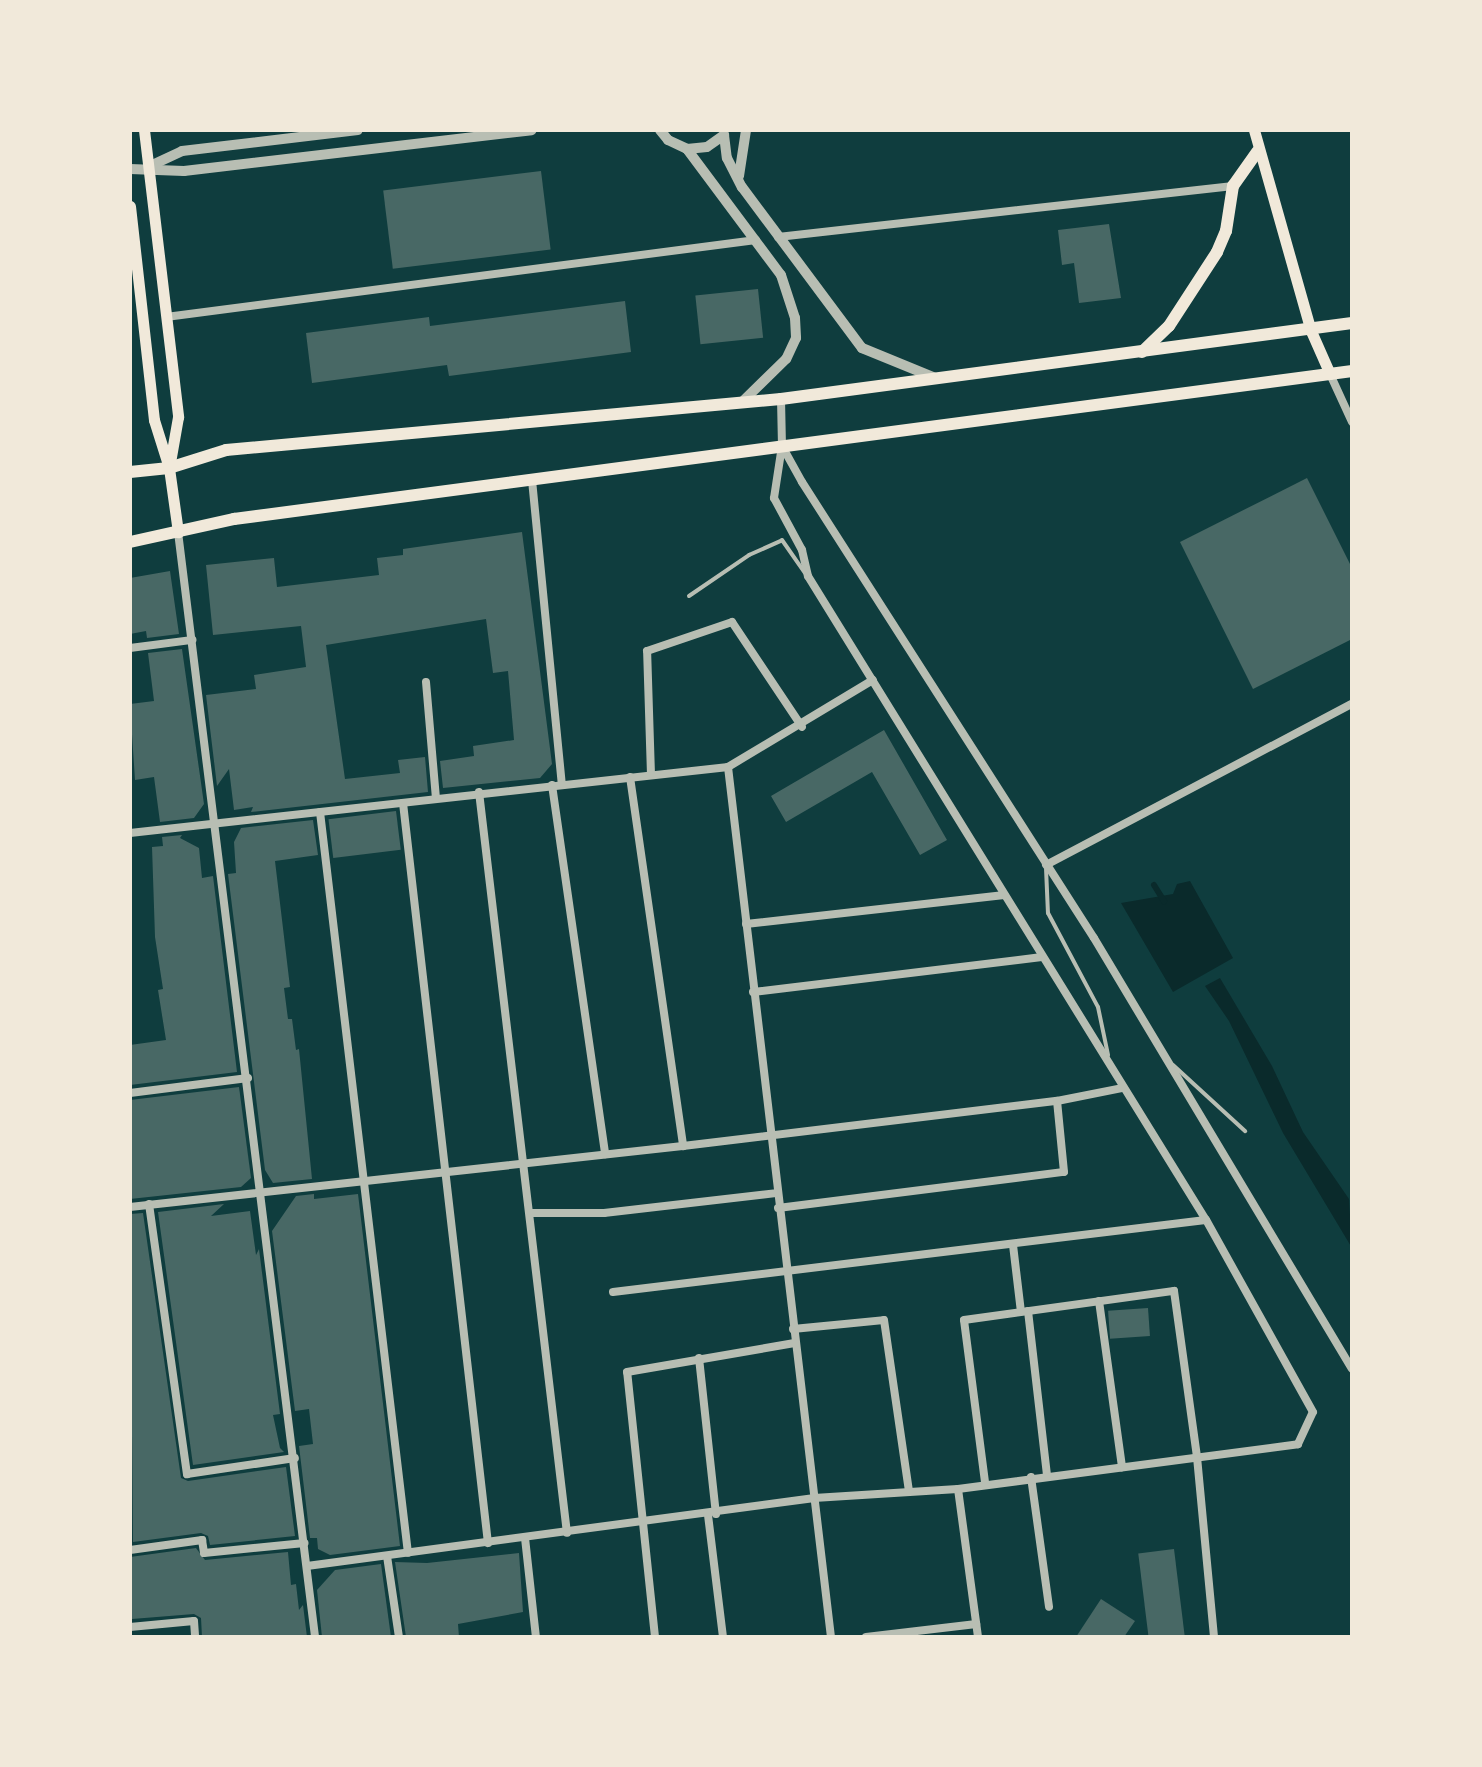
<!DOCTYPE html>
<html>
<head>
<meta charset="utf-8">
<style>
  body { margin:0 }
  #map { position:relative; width:1482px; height:1767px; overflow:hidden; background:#0f3d3e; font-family:Poppins,sans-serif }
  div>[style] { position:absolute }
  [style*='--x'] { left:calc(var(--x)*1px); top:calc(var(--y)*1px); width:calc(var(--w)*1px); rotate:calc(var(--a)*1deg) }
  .water>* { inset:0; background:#0a2a2b }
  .stream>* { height:6px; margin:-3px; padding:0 3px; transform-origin:3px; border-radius:3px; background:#0a2a2b }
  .building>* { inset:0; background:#486865; transform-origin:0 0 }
  .service>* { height:4px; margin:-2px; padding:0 2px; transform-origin:2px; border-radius:2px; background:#b8beb3 }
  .minor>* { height:8px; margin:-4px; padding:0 4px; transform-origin:4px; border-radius:4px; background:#b8beb3 }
  .tertiary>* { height:10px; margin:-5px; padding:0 5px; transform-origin:5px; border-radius:5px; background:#b8beb3 }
  .secondary>* { height:11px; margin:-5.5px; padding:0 5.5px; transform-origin:5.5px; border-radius:5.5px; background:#f1e9da }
  .primary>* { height:12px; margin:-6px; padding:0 6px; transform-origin:6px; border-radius:6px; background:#f1e9da }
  span { translate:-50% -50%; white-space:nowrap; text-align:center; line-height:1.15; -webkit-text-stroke:8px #f1e9da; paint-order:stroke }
  .frame { position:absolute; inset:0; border:132px solid #f1e9da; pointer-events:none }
</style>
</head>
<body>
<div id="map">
  <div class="water">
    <i style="clip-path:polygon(1190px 881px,1233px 958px,1173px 992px,1121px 903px,1173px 894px,1177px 884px)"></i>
    <i style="clip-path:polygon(1220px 978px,1272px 1066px,1303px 1132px,1349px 1199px,1352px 1248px,1283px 1133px,1229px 1021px,1205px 986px)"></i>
  </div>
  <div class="stream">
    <i style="--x:1154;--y:885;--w:19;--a:58"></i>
  </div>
  <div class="building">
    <i style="left:541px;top:171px;width:79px;height:159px;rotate:83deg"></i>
    <i style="clip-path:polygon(1109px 224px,1121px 298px,1079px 303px,1074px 263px,1062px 265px,1058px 230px)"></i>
    <i style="left:758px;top:289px;width:49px;height:63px;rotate:84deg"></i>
    <i style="clip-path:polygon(625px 301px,631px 352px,449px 376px,447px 365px,312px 383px,306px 333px,429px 317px,430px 326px)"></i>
    <i style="clip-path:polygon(1307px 478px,1352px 568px,1352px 639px,1253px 689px,1180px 542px)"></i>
    <i style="clip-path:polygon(522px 532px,552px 764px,540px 778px,443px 788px,440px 761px,474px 756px,473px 746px,514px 740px,508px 671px,493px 673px,486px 619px,326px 645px,345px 779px,400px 773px,398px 760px,425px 757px,428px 792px,251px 812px,253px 807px,234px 810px,229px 769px,217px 786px,206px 695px,256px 689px,254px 675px,306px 667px,301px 626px,213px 635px,206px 565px,274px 558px,277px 587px,379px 575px,377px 558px,403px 555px,403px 549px)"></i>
    <i style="clip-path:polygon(170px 571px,179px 634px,147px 638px,146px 631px,130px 634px,130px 578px)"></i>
    <i style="clip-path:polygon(182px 649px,204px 804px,194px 818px,160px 822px,154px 777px,135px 780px,130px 704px,154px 701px,148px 653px)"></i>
    <i style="clip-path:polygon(884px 730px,947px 840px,920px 855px,872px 772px,786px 822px,771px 796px)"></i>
    <i style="left:396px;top:811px;width:39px;height:68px;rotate:83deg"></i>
    <i style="clip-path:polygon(313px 820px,318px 855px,275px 861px,290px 987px,284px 988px,288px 1019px,292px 1019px,296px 1050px,299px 1049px,312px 1179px,273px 1183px,265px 1170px,228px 874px,236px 873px,234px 842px,241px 828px)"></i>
    <i style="clip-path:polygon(182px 835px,180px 838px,199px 848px,202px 878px,213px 876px,237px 1072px,130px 1085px,130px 1045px,166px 1040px,158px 990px,163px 989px,155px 937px,152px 847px,163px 846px,162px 837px)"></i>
    <i style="clip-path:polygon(239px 1087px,251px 1178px,241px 1187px,130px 1199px,130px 1100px)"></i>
    <i style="clip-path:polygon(314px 1194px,314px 1199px,358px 1194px,400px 1546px,330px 1555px,318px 1549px,317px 1538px,310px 1538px,299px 1446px,313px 1444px,309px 1409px,295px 1411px,272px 1231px,296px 1196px)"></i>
    <i style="clip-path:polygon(224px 1204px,211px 1216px,250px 1211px,256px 1255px,259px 1249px,280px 1414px,273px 1415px,280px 1448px,284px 1452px,193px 1465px,158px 1212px)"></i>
    <i style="clip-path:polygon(143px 1213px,181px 1478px,188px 1481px,286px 1467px,295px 1536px,210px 1545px,208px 1536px,201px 1533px,133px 1542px,130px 1214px)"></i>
    <i style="left:1148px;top:1308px;width:28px;height:40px;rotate:86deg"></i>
    <i style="clip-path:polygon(196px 1548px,205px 1560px,288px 1552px,291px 1585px,296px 1584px,299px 1610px,303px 1605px,307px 1637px,202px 1637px,201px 1618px,194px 1614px,132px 1619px,130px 1557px)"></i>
    <i style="left:1174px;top:1549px;width:89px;height:36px;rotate:83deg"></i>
    <i style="clip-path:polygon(519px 1553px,523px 1612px,458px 1624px,459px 1637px,406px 1637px,395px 1562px,427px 1563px)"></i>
    <i style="clip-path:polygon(381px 1564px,391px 1637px,322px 1637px,317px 1590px,335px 1570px)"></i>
    <i style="clip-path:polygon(1101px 1599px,1135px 1621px,1124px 1637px,1076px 1637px)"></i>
  </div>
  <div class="service">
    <i style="--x:689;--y:596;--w:73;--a:-34.3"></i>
    <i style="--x:749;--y:555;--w:36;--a:-24"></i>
    <i style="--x:782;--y:540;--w:40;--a:55.1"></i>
    <i style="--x:1046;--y:868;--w:45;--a:87.5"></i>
    <i style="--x:1048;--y:913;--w:106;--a:62"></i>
    <i style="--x:1098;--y:1007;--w:49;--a:78.2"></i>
    <i style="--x:1173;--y:1065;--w:98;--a:42.5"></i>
  </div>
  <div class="minor">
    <i style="--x:778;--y:237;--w:458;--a:-6.4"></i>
    <i style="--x:166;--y:317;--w:595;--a:-7.44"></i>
    <i style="--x:1330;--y:374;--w:53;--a:65.4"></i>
    <i style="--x:781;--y:399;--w:47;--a:88.8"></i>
    <i style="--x:782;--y:446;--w:41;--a:60.9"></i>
    <i style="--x:802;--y:482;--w:541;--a:57.37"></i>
    <i style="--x:1094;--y:938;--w:502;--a:59.09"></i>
    <i style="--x:532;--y:480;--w:305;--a:84.4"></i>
    <i style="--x:178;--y:532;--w:1113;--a:82.93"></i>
    <i style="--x:130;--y:648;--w:63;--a:-7.4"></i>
    <i style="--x:426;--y:682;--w:116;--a:85.1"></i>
    <i style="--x:728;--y:767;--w:876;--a:83.25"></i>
    <i style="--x:651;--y:775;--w:124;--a:-91.8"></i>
    <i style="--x:647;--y:651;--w:90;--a:-18.8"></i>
    <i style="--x:732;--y:622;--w:126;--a:56.3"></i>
    <i style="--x:630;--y:777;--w:373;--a:81.8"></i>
    <i style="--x:552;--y:785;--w:373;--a:81.8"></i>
    <i style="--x:479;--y:792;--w:746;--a:83.23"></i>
    <i style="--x:403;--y:803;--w:745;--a:83.45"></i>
    <i style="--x:320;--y:812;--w:746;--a:83.23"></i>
    <i style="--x:130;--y:833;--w:602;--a:-6.3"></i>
    <i style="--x:728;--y:767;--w:169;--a:-31"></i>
    <i style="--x:1046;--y:865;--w:346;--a:-27.8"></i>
    <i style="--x:746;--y:924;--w:260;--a:-6.4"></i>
    <i style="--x:753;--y:992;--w:291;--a:-6.9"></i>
    <i style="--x:130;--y:1093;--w:119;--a:-7.2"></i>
    <i style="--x:149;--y:1204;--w:273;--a:82"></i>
    <i style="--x:187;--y:1474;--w:109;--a:-8.4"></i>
    <i style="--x:130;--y:1207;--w:556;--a:-6.29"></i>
    <i style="--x:683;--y:1146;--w:377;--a:-6.9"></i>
    <i style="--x:1057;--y:1101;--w:66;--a:-11.3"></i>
    <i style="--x:778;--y:1208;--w:288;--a:-7.2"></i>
    <i style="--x:1064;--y:1172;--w:71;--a:-95.6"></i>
    <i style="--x:531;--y:1213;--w:73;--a:0"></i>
    <i style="--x:604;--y:1213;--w:173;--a:-6.6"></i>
    <i style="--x:1013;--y:1245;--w:67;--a:83.2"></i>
    <i style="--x:613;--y:1292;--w:597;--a:-6.92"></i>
    <i style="--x:1099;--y:1301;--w:168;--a:82.1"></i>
    <i style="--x:1028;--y:1311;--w:166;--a:83.4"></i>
    <i style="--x:793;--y:1329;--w:91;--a:-5.6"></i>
    <i style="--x:884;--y:1320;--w:173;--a:81.7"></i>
    <i style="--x:699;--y:1358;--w:157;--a:83.8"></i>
    <i style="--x:1031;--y:1477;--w:131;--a:82.1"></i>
    <i style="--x:985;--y:1482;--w:163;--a:-97.4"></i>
    <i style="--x:964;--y:1320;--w:212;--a:-7.9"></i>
    <i style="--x:1174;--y:1291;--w:168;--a:82.1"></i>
    <i style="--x:1197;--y:1457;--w:181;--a:84.6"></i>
    <i style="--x:958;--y:1489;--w:149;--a:82.3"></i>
    <i style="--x:708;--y:1515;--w:123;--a:83"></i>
    <i style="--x:525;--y:1538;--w:100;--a:83.7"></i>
    <i style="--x:130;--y:1550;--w:73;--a:-7.9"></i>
    <i style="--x:202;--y:1540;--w:13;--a:81"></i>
    <i style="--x:204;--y:1553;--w:101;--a:-5.7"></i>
    <i style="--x:387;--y:1556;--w:82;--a:81.6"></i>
    <i style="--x:307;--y:1566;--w:512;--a:-7.64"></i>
    <i style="--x:814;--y:1498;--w:144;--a:-3.6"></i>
    <i style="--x:958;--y:1489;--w:343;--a:-7.5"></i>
    <i style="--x:1298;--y:1444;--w:35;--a:-65"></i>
    <i style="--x:1313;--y:1412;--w:220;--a:-119.1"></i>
    <i style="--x:1206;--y:1220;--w:757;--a:-121.72"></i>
    <i style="--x:808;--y:576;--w:27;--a:-103"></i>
    <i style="--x:802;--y:550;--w:59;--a:-118.3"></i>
    <i style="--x:774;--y:498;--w:53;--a:-81.3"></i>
    <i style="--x:130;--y:1627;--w:64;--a:-5.4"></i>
    <i style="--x:194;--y:1621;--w:16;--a:86"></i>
    <i style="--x:655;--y:1637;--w:266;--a:-96"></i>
    <i style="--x:627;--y:1372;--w:170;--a:-9.8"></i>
    <i style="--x:866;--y:1637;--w:111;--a:-6.7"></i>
  </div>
  <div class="tertiary">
    <i style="--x:660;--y:130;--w:13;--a:51"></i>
    <i style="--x:668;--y:140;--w:21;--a:25"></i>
    <i style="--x:687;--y:149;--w:20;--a:-6"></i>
    <i style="--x:707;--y:147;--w:21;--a:-35"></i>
    <i style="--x:724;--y:135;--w:23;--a:83"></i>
    <i style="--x:727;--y:158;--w:33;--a:63"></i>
    <i style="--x:742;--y:187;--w:201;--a:53.3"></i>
    <i style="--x:862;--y:348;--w:79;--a:22.3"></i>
    <i style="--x:687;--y:149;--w:157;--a:53.3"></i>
    <i style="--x:781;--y:275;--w:45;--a:72"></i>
    <i style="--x:795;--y:318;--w:20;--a:87"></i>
    <i style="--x:796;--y:338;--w:23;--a:115"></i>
    <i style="--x:786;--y:359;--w:59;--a:135.7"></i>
    <i style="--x:150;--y:166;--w:35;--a:-25"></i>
    <i style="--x:182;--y:151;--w:177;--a:-6.8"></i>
    <i style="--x:130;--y:169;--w:54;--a:2.1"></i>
    <i style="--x:184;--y:171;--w:350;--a:-6.7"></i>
    <i style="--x:739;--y:176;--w:47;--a:-81.3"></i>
  </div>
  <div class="secondary">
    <i style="--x:144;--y:130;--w:289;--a:83.2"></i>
    <i style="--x:178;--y:417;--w:52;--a:100"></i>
    <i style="--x:1254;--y:130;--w:209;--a:74.2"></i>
    <i style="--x:1311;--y:331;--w:47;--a:66.2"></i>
    <i style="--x:130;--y:206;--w:215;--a:83.6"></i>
    <i style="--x:154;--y:420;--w:50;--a:72.6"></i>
    <i style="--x:169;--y:468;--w:65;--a:82"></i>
  </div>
  <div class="primary">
    <i style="--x:1142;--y:352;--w:37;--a:-44"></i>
    <i style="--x:1169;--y:326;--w:88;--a:-57"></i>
    <i style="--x:1217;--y:252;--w:23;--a:-67"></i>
    <i style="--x:1226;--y:231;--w:46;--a:-81.2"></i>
    <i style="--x:1233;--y:186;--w:42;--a:-54.8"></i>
    <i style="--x:130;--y:472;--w:39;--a:-6"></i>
    <i style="--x:169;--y:468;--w:60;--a:-17.5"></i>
    <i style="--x:226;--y:450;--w:557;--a:-5.25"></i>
    <i style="--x:781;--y:399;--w:576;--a:-7.58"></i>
    <i style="--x:130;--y:542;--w:107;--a:-12.5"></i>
    <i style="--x:234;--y:519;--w:1128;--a:-7.54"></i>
  </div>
  <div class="frame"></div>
</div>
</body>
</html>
